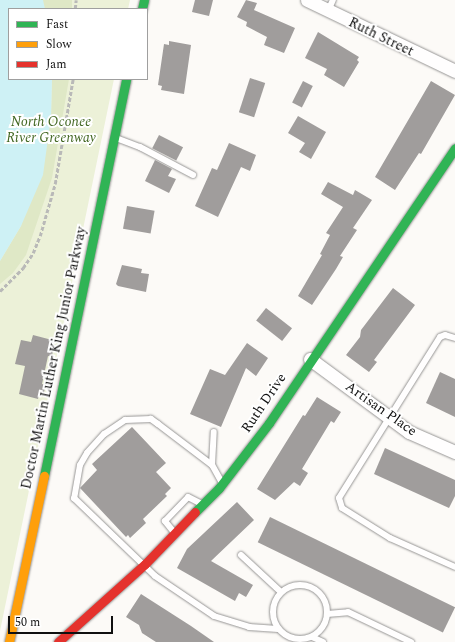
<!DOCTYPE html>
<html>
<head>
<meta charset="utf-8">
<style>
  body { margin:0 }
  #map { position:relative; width:455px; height:642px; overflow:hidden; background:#fcfaf7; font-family:Spectral,serif }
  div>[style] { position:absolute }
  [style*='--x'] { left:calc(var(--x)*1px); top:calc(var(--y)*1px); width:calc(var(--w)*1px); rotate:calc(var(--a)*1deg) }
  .green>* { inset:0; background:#ecf1d8 }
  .forest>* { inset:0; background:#dfe8c6; transform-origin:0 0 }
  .water>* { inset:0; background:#cef1f5 }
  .building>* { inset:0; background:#a09d9c; transform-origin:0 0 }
  .path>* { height:2.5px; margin-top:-1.25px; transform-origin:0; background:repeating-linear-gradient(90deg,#b9b9b8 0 4px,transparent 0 6px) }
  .roads { filter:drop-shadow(0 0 1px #969594) drop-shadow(0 0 1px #969594) }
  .lane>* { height:6px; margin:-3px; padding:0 3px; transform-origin:3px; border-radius:3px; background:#fffefe }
  .lane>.ring { margin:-3px; padding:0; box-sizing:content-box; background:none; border:6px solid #fffefe; border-radius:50% }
  .street>* { height:13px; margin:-6.5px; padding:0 6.5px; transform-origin:6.5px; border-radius:6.5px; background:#fffefe }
  .fast>* { height:9px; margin:-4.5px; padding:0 4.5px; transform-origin:4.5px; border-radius:4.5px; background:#30b455 }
  .slow>* { height:9px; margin:-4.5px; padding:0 4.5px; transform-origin:4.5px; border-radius:4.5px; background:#ff9f0a }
  .jam>* { height:9px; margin:-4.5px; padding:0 4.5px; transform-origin:4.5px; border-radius:4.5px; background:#e5322d }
  span { translate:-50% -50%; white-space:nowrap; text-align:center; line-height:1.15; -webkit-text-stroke:4px #fff; paint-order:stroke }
  .street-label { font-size:14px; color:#101010 }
  .park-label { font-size:14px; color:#426722; font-style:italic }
  .legend { position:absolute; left:8px; top:8px; width:140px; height:72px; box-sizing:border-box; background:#fff; border:1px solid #9f9f9f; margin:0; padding:5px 7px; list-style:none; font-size:12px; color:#101010 }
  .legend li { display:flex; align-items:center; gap:8px; height:20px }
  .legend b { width:20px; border:1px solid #9f9f9f }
  .scale { position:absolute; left:8px; top:616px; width:105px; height:18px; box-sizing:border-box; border:2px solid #101010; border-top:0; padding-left:5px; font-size:12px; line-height:14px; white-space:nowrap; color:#101010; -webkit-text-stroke:3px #fff; paint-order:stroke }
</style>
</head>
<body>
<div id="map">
  <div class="green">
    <i style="clip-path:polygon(0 0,130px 0,128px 9px,9px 9px,9px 79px,114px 79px,0 631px)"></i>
  </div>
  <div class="forest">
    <i style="left:43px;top:0;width:29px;height:9px"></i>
    <i style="clip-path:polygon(52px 79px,69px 79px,52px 178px,26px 255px,13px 273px,0 284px,0 261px,21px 226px,51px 117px)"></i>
  </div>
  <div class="water">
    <i style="clip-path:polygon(0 0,43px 0,45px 9px,9px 9px,9px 79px,52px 79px,51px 117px,43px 175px,21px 226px,0 261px)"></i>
  </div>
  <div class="building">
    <i style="clip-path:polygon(195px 0,213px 0,209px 16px,192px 12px)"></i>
    <i style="clip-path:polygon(246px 0,257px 3px,254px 10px,295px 28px,284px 53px,264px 45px,267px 37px,246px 26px,247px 22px,237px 17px)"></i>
    <i style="clip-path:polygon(318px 32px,359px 57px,357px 60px,359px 62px,344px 87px,324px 75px,327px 69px,305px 58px)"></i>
    <i style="clip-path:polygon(169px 41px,191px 45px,184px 94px,161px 90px,162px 86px,158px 85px,164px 44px,169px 45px)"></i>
    <i style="left:250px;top:78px;width:16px;height:36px;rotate:18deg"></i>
    <i style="left:303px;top:81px;width:11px;height:24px;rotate:27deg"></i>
    <i style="clip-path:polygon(431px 81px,455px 95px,421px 154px,419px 153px,395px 190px,375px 177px)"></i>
    <i style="clip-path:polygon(298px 116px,326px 132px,311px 159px,299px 152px,305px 143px,288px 133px)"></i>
    <i style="left:159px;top:135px;width:27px;height:15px;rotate:27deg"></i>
    <i style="clip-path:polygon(229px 143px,256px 155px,250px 171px,241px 167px,218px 217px,195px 206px,212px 168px,217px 170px)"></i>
    <i style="clip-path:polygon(155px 160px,172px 169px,168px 176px,176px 179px,169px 193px,145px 181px)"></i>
    <i style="clip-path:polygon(328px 182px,353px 195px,355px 190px,372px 200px,353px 228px,357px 230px,340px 256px,343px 257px,336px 269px,312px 305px,298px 296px,322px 255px,320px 254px,330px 235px,326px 233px,343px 207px,321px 194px)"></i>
    <i style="left:127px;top:206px;width:28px;height:23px;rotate:10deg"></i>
    <i style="clip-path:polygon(122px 265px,142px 269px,141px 273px,149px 274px,146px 292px,118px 286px,116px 284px)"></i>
    <i style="clip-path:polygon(393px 288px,415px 305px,374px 360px,377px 362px,369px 372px,346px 355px,360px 337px,361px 330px)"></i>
    <i style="left:266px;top:308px;width:33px;height:16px;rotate:38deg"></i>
    <i style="clip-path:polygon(33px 335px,52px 340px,51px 345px,54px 345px,52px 357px,48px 356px,42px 384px,46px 385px,43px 396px,39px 395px,38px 399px,19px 394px,25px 366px,15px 364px,21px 340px,31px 342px)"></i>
    <i style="clip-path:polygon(247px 343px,268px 358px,256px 376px,246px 368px,221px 427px,190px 414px,210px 369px,225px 375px)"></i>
    <i style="clip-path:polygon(440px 372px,455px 379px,455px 417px,426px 403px)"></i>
    <i style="clip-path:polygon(317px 397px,341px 412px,334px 423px,331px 421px,302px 469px,308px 473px,300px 486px,294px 482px,275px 500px,257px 489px,303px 415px,305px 416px)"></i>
    <i style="clip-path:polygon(132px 427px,166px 463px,156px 472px,171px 488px,165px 494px,167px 496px,143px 519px,146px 523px,130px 538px,128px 535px,126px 537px,80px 488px,97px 470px,92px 464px)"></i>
    <i style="clip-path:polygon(385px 448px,455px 480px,455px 496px,449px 508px,374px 474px)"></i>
    <i style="clip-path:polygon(237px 502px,254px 520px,211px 561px,253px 585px,246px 597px,239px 593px,235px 601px,177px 568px,187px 549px)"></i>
    <i style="left:270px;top:517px;width:206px;height:28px;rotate:26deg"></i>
    <i style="clip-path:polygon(141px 594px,191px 626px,214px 642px,156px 642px,142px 633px,139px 625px,126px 617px)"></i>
  </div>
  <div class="path">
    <i style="--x:75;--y:9;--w:9;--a:-84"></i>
    <i style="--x:0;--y:291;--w:33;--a:-45"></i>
    <i style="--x:23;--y:268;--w:18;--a:-56"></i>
    <i style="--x:33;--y:253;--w:18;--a:-68"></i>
    <i style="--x:40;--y:236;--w:54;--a:-73.9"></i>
    <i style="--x:55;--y:184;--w:107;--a:-80.3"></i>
  </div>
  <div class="roads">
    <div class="lane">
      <i style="--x:328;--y:11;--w:12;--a:-66"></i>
      <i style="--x:116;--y:138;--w:26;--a:21"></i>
      <i style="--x:140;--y:147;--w:60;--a:27.8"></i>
      <i style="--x:455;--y:338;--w:10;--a:-163"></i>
      <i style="--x:445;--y:335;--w:5;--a:158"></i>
      <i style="--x:440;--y:337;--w:190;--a:122.1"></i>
      <i style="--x:339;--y:498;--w:10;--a:73"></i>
      <i style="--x:342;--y:508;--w:57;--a:32"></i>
      <i style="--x:390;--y:538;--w:71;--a:24"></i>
      <i style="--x:212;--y:465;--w:33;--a:-87"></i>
      <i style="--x:221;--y:481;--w:18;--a:-119"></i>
      <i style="--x:212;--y:465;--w:68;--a:-142.8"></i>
      <i style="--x:158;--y:424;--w:9;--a:-144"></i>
      <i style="--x:151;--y:419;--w:26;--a:178"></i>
      <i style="--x:125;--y:420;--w:25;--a:146"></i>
      <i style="--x:104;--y:434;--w:25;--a:132"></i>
      <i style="--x:87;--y:453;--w:14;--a:120"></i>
      <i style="--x:80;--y:465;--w:34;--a:100"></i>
      <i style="--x:74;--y:498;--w:112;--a:43.9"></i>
      <i style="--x:155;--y:576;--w:71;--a:34.1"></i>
      <i style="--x:214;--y:616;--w:37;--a:17"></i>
      <i style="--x:249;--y:627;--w:29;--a:4"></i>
      <i style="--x:173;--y:531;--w:13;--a:-129"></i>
      <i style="--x:165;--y:521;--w:33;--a:-46"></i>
      <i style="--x:188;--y:497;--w:16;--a:27"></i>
      <i style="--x:241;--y:555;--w:54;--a:42.8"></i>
      <i class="ring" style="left:273px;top:585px;width:48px;height:48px"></i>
      <i style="--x:327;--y:614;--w:21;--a:-5"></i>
      <i style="--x:348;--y:612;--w:70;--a:25.5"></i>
      <i style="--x:312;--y:637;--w:12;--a:24"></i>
    </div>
    <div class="street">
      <i style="--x:307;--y:0;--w:164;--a:25.6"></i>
      <i style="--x:310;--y:359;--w:123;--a:36.4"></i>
      <i style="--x:409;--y:432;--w:50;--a:23.5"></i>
    </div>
    <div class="fast">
      <i style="--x:142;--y:9;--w:9;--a:-77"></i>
      <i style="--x:44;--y:476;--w:405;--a:-78.3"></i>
      <i style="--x:195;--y:512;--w:34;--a:-45"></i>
      <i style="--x:219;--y:488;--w:82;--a:-52.4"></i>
      <i style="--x:269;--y:423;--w:332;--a:-55.9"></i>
    </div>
    <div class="slow">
      <i style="--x:9;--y:642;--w:170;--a:-78.1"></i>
    </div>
    <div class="jam">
      <i style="--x:58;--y:642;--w:117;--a:-41.9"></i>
      <i style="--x:145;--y:564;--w:72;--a:-46.1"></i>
    </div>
  </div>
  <div class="street-label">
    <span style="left:381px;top:37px;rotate:26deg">Ruth Street</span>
    <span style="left:54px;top:358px;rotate:-78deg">Doctor Martin Luther King Junior Parkway</span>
    <span style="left:264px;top:403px;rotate:-56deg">Ruth Drive</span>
    <span style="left:381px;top:409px;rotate:35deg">Artisan Place</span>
  </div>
  <div class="park-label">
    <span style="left:51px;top:130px">North Oconee<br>River Greenway</span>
  </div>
  <ul class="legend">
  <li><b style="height:5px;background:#30b455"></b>Fast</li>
  <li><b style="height:5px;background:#ff9f0a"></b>Slow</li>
  <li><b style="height:5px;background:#e5322d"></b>Jam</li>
  </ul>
  <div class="scale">50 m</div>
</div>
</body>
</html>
